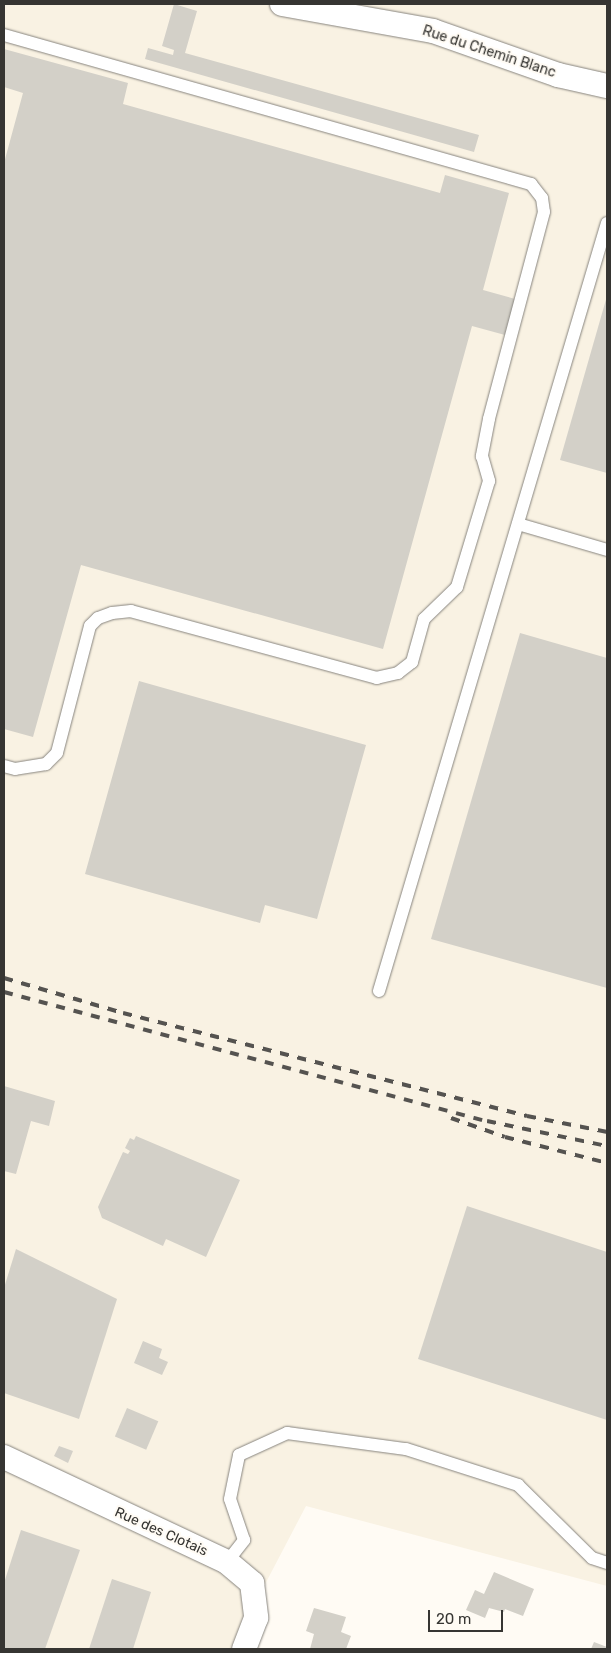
<!DOCTYPE html>
<html>
<head>
<meta charset="utf-8">
<style>
  body { margin:0 }
  #map { position:relative; width:611px; height:1653px; overflow:hidden; background:#fffbf4; font-family:Rubik,sans-serif }
  div>[style] { position:absolute }
  [style*='--x'] { left:calc(var(--x)*1px); top:calc(var(--y)*1px); width:calc(var(--w)*1px); rotate:calc(var(--a)*1deg) }
  .built>* { inset:0; background:#f9f2e3 }
  .building>* { inset:0; background:#d3d0c8; transform-origin:0 0 }
  .roads { filter:drop-shadow(0 0 1px #87847e) drop-shadow(0 0 1px #87847e) }
  .service>* { height:12px; margin:-6px; padding:0 6px; transform-origin:6px; border-radius:6px; background:#fff }
  .minor>* { height:24px; margin:-12px; padding:0 12px; transform-origin:12px; border-radius:12px; background:#fff }
  .rail>* { height:4px; margin-top:-2px; transform-origin:0; background:repeating-linear-gradient(90deg,#555350 0 9px,transparent 0 18px) }
  span { translate:-50% -50%; white-space:nowrap; text-align:center; line-height:1.15; -webkit-text-stroke:4px #fffbf4; paint-order:stroke }
  .street-label { font-size:14px; color:#363532 }
  .frame { position:absolute; inset:0; border:5px solid #363532; pointer-events:none }
  .scale { position:absolute; left:428px; top:1610px; width:75px; height:22px; box-sizing:border-box; border:2px solid #363532; border-top:0; padding-left:6px; font-size:15px; line-height:18px; white-space:nowrap; color:#363532; -webkit-text-stroke:4px #fffbf4; paint-order:stroke }
</style>
</head>
<body>
<div id="map">
  <div class="built">
    <i style="clip-path:polygon(4px 4px,607px 4px,607px 1586px,306px 1506px,231px 1649px,4px 1649px)"></i>
  </div>
  <div class="building">
    <i style="clip-path:polygon(174px 4px,197px 11px,185px 53px,479px 135px,474px 152px,145px 59px,148px 48px,173px 55px,174px 50px,162px 46px)"></i>
    <i style="clip-path:polygon(4px 49px,128px 83px,123px 104px,440px 193px,445px 175px,509px 193px,483px 290px,515px 299px,505px 335px,472px 326px,383px 649px,81px 565px,33px 737px,4px 729px,4px 163px,23px 93px,4px 87px)"></i>
    <i style="clip-path:polygon(607px 296px,607px 473px,560px 460px)"></i>
    <i style="clip-path:polygon(520px 633px,607px 658px,607px 988px,431px 939px)"></i>
    <i style="clip-path:polygon(139px 681px,366px 745px,317px 919px,265px 905px,260px 923px,85px 874px)"></i>
    <i style="clip-path:polygon(4px 1086px,55px 1101px,49px 1126px,31px 1121px,16px 1174px,4px 1171px)"></i>
    <i style="clip-path:polygon(136px 1136px,240px 1180px,206px 1257px,166px 1239px,163px 1246px,102px 1218px,98px 1207px,123px 1152px,128px 1154px,130px 1151px,125px 1148px,130px 1138px,134px 1140px)"></i>
    <i style="clip-path:polygon(467px 1206px,607px 1252px,607px 1420px,418px 1359px)"></i>
    <i style="clip-path:polygon(16px 1249px,117px 1299px,79px 1419px,4px 1393px,4px 1288px)"></i>
    <i style="clip-path:polygon(143px 1341px,162px 1349px,159px 1358px,168px 1362px,162px 1375px,134px 1363px)"></i>
    <i style="left:127px;top:1408px;width:34px;height:31px;rotate:23deg"></i>
    <i style="clip-path:polygon(59px 1446px,73px 1451px,68px 1463px,54px 1456px)"></i>
    <i style="clip-path:polygon(21px 1530px,80px 1550px,45px 1649px,4px 1649px,4px 1583px)"></i>
    <i style="clip-path:polygon(494px 1572px,534px 1589px,523px 1616px,505px 1609px,504px 1612px,489px 1608px,485px 1618px,466px 1610px,475px 1590px,484px 1594px)"></i>
    <i style="clip-path:polygon(112px 1579px,151px 1592px,133px 1649px,89px 1649px)"></i>
    <i style="clip-path:polygon(314px 1608px,346px 1617px,341px 1632px,351px 1636px,346px 1649px,310px 1649px,314px 1634px,306px 1631px)"></i>
    <i style="clip-path:polygon(594px 1642px,607px 1647px,607px 1649px,591px 1649px)"></i>
  </div>
  <div class="roads">
    <div class="service">
      <i style="--x:4;--y:35;--w:548;--a:15.79"></i>
      <i style="--x:531;--y:184;--w:18;--a:52"></i>
      <i style="--x:542;--y:198;--w:14;--a:82"></i>
      <i style="--x:544;--y:212;--w:214;--a:104.9"></i>
      <i style="--x:489;--y:419;--w:38;--a:101"></i>
      <i style="--x:482;--y:456;--w:26;--a:74"></i>
      <i style="--x:489;--y:481;--w:111;--a:106.8"></i>
      <i style="--x:457;--y:587;--w:46;--a:135.9"></i>
      <i style="--x:424;--y:619;--w:45;--a:105.6"></i>
      <i style="--x:412;--y:662;--w:18;--a:142"></i>
      <i style="--x:398;--y:673;--w:22;--a:167"></i>
      <i style="--x:377;--y:678;--w:255;--a:-164.8"></i>
      <i style="--x:131;--y:611;--w:19;--a:174"></i>
      <i style="--x:112;--y:613;--w:15;--a:160"></i>
      <i style="--x:98;--y:618;--w:11;--a:135"></i>
      <i style="--x:90;--y:626;--w:131;--a:104.6"></i>
      <i style="--x:57;--y:753;--w:16;--a:135"></i>
      <i style="--x:46;--y:764;--w:31;--a:171"></i>
      <i style="--x:15;--y:769;--w:11;--a:-165"></i>
      <i style="--x:518;--y:524;--w:93;--a:16.3"></i>
      <i style="--x:379;--y:991;--w:801;--a:-73.47"></i>
      <i style="--x:227;--y:1562;--w:28;--a:-52"></i>
      <i style="--x:244;--y:1540;--w:43;--a:-108.9"></i>
      <i style="--x:230;--y:1499;--w:45;--a:-78.4"></i>
      <i style="--x:239;--y:1455;--w:53;--a:-24.6"></i>
      <i style="--x:287;--y:1433;--w:120;--a:7.7"></i>
      <i style="--x:406;--y:1449;--w:118;--a:17.8"></i>
      <i style="--x:518;--y:1485;--w:104;--a:44.6"></i>
      <i style="--x:592;--y:1558;--w:16;--a:18"></i>
    </div>
    <div class="minor">
      <i style="--x:282;--y:4;--w:153;--a:10.1"></i>
      <i style="--x:433;--y:31;--w:133;--a:19.4"></i>
      <i style="--x:558;--y:75;--w:50;--a:12.7"></i>
      <i style="--x:4;--y:1457;--w:246;--a:25.2"></i>
      <i style="--x:227;--y:1562;--w:33;--a:40"></i>
      <i style="--x:252;--y:1583;--w:35;--a:83"></i>
      <i style="--x:256;--y:1618;--w:33;--a:111"></i>
    </div>
  </div>
  <div class="rail">
    <i style="--x:4;--y:978;--w:124;--a:16.4"></i>
    <i style="--x:123;--y:1013;--w:417;--a:14.3"></i>
    <i style="--x:527;--y:1116;--w:82;--a:11.3"></i>
    <i style="--x:4;--y:992;--w:500;--a:15"></i>
    <i style="--x:487;--y:1121;--w:123;--a:11.8"></i>
    <i style="--x:451;--y:1118;--w:57;--a:19.4"></i>
    <i style="--x:505;--y:1137;--w:105;--a:14.3"></i>
  </div>
  <div class="street-label">
    <span style="left:489px;top:52px;rotate:18deg">Rue du Chemin Blanc</span>
    <span style="left:161px;top:1532px;rotate:24deg">Rue des Clotais</span>
  </div>
  <div class="frame"></div>
  <div class="scale">20 m</div>
</div>
</body>
</html>
